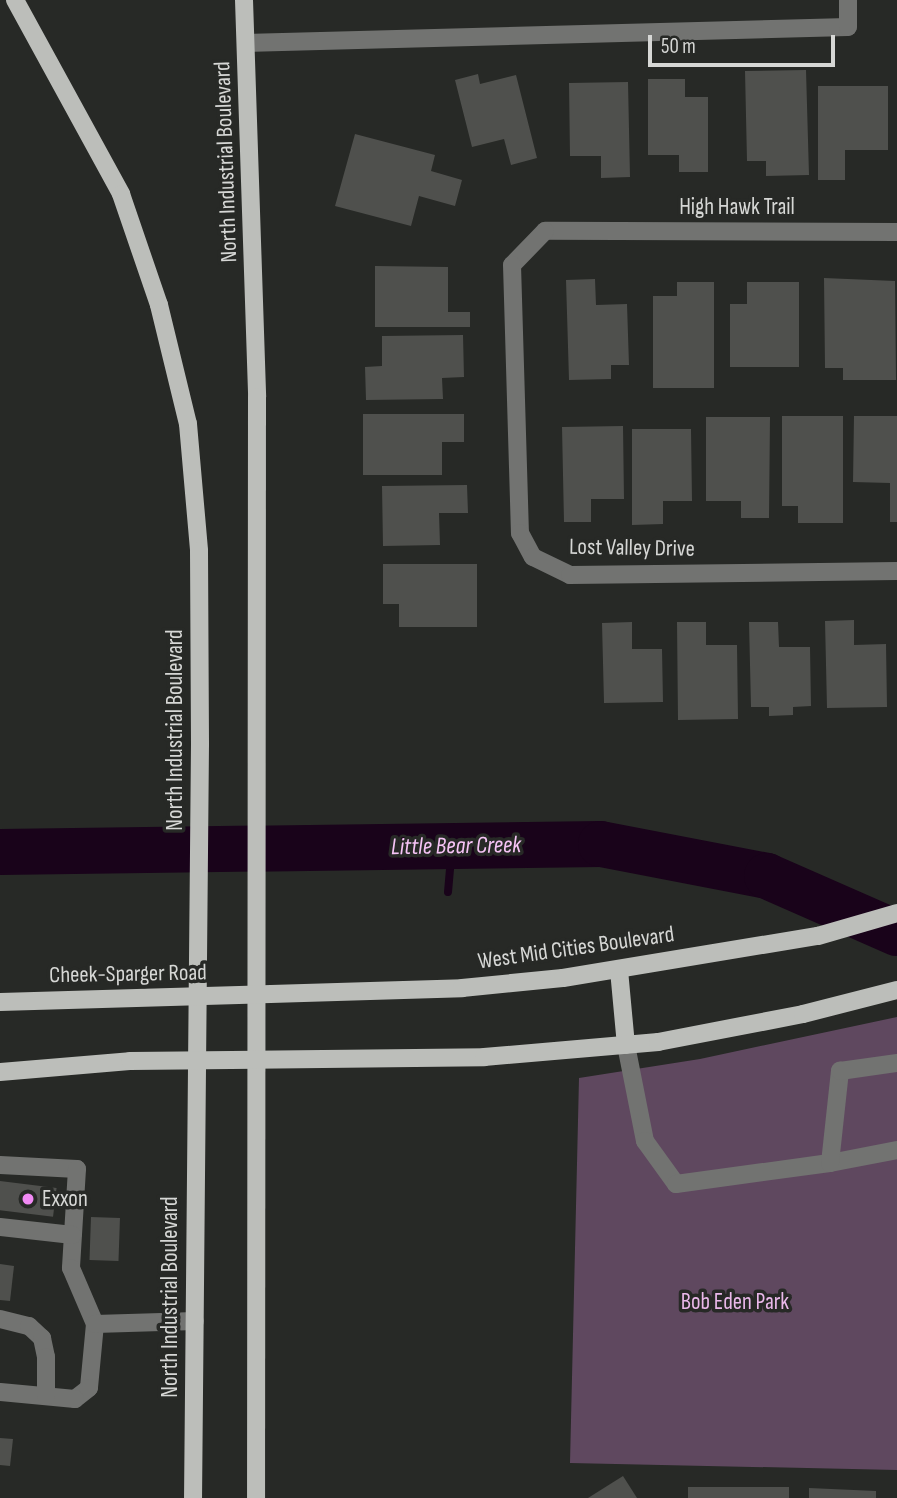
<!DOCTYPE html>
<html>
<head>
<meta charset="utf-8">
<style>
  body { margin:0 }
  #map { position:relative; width:897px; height:1498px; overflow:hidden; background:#272926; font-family:"Sofia Sans Condensed",sans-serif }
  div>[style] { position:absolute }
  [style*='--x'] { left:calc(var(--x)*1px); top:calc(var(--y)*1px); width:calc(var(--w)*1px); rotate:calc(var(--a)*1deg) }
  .green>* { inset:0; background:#5f485f }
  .stream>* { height:8px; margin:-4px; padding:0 4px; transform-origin:4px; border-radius:4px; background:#19031a }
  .river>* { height:46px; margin:-23px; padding:0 23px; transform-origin:23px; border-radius:23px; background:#19031a }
  .building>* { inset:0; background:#4f504d; transform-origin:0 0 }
  .minor>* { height:18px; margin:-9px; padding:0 9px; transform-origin:9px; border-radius:9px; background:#727371 }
  .major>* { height:18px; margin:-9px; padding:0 9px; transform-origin:9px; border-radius:9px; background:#bcbeba }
  .dots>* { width:19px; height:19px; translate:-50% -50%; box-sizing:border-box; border:4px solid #272926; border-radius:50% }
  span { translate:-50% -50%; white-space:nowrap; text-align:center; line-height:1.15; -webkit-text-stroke:7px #272926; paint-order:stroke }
  .street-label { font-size:23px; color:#d6d7d5 }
  .poi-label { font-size:23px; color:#d6d7d5 }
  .left { translate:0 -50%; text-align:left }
  .park-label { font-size:23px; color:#eab8ea }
  .water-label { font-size:24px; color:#f6c4f6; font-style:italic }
  .scale { position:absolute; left:648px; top:35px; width:187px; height:32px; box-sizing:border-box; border:4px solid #d6d7d5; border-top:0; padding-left:9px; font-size:21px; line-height:24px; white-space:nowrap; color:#d6d7d5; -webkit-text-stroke:5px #272926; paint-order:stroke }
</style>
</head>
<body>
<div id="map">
  <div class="green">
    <i style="clip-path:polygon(897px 1017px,897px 1470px,570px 1463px,579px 1078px,700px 1059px)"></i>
  </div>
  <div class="stream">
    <i style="--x:448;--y:892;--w:46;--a:-85"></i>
  </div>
  <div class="river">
    <i style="--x:0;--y:852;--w:601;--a:-0.76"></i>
    <i style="--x:601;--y:844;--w:169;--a:10.9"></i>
    <i style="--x:767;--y:876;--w:142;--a:23.7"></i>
  </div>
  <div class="building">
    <i style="clip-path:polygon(806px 70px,809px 175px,766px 176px,766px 161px,747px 161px,745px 71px)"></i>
    <i style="clip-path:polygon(478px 74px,480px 84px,516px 75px,537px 158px,511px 165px,504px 139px,472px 147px,455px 80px)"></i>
    <i style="clip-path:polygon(648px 79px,685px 79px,685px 97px,708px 97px,708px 172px,679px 172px,679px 155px,648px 155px)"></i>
    <i style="clip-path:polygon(628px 82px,630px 177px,601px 178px,601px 156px,570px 156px,569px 83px)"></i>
    <i style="clip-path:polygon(818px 86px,888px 86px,888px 150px,845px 150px,845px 180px,818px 180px)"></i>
    <i style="clip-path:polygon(355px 134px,435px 155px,431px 171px,462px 180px,455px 206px,419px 196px,411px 226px,335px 206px)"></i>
    <i style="clip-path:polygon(375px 266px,448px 267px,448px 312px,470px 312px,470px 327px,375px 327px)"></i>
    <i style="clip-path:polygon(824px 278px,895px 281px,896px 380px,843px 380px,843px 368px,825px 368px)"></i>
    <i style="clip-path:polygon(595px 279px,596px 305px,627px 304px,629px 365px,611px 365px,611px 379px,569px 380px,566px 280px)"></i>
    <i style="clip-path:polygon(677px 282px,714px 282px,714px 388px,653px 388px,653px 296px,677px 296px)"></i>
    <i style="clip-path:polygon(747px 282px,799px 282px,799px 367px,730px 367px,730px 304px,747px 304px)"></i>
    <i style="clip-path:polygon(463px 335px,464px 377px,442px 378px,443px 399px,366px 400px,365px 367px,382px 366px,382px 336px)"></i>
    <i style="clip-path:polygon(363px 414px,464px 414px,464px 442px,442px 442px,442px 475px,363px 475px)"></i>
    <i style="clip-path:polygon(782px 416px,843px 416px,843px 523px,798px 523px,798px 506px,782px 506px)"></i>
    <i style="clip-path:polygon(854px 416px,897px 416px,897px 522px,890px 522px,890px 483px,853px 482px)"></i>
    <i style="clip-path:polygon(706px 417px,770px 417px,769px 518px,741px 518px,741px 501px,706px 501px)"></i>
    <i style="clip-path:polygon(623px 426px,624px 499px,591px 499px,591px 522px,564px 522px,562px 427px)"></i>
    <i style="clip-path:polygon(632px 429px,691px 429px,692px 501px,663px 501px,663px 524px,632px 525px)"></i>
    <i style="clip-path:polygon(467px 485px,468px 513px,439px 513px,440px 545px,383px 546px,382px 486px)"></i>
    <i style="clip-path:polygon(383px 564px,477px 564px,477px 627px,399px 627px,399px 604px,383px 604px)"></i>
    <i style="clip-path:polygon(854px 620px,854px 645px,886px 644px,887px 707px,827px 708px,825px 621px)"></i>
    <i style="clip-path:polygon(632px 622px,632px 649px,662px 649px,663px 702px,604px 703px,602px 623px)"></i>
    <i style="clip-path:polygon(677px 622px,706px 622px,706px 645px,737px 645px,738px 719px,678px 720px)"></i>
    <i style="clip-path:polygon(749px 622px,778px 622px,779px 647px,810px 647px,811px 706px,793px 707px,793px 715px,769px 716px,769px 707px,751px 707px)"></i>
    <i style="left:0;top:1181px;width:57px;height:29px;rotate:7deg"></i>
    <i style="left:91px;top:1217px;width:29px;height:43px;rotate:2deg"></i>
    <i style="clip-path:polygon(0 1264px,14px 1266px,10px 1301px,0 1300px)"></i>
    <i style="clip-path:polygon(0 1438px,13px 1439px,10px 1466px,0 1465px)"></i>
    <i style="clip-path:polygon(623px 1476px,637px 1498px,588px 1498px)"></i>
    <i style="left:688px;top:1487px;width:101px;height:11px"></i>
    <i style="clip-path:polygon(809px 1488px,876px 1491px,876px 1498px,809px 1498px)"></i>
  </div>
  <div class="minor">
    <i style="--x:247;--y:43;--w:601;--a:-1.52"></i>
    <i style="--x:848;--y:27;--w:27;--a:-90"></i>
    <i style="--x:897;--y:232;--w:352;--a:-179.8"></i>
    <i style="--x:545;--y:231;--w:47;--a:134.1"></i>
    <i style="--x:512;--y:265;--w:268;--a:88.3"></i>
    <i style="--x:520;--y:533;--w:27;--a:62"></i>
    <i style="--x:533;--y:557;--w:41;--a:25.9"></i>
    <i style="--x:570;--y:575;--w:327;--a:-0.7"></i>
    <i style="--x:626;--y:1045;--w:98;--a:78.8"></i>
    <i style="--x:645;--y:1141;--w:53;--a:54.2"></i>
    <i style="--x:676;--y:1184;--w:155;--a:-7.8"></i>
    <i style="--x:830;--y:1163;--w:68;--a:-11"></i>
    <i style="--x:830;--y:1163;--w:93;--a:-83.8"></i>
    <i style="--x:840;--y:1071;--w:58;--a:-8"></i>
    <i style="--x:0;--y:1165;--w:77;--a:3"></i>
    <i style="--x:77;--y:1169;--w:99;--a:93.5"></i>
    <i style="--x:71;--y:1268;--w:61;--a:66.8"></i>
    <i style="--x:95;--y:1324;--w:64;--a:95.4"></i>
    <i style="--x:89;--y:1388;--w:18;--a:142"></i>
    <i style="--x:75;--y:1399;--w:75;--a:-174.7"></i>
    <i style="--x:0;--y:1227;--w:73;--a:6.3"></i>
    <i style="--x:0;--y:1319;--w:30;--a:14"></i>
    <i style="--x:29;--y:1326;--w:18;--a:43"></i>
    <i style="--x:42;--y:1338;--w:19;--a:78"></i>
    <i style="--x:46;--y:1357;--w:39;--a:90"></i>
    <i style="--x:95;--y:1324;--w:100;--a:-1.7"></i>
  </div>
  <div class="major">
    <i style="--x:15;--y:0;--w:221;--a:61.3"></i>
    <i style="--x:121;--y:194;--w:117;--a:71.1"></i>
    <i style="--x:159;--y:305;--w:122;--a:76.3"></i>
    <i style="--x:188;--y:424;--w:127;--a:85"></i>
    <i style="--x:199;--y:551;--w:193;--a:89.7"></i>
    <i style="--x:200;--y:744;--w:754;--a:90.53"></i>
    <i style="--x:244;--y:0;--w:397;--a:88.1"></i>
    <i style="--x:257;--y:397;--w:1101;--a:90.05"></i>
    <i style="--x:619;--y:970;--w:75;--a:84.7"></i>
    <i style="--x:0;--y:1002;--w:462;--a:-1.7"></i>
    <i style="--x:462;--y:988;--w:101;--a:-5.7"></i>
    <i style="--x:563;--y:978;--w:258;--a:-9.4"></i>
    <i style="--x:818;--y:936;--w:82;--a:-16.2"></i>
    <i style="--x:0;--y:1072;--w:130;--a:-4.8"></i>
    <i style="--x:130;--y:1061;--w:354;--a:-0.6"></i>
    <i style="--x:484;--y:1057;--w:175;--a:-4.9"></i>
    <i style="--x:658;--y:1042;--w:148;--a:-10.9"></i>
    <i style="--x:803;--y:1014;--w:97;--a:-14.3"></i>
  </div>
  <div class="dots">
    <i style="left:28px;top:1199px;background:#f18af4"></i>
  </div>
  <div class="street-label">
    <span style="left:226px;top:162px;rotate:-92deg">North Industrial Boulevard</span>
    <span style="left:737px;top:207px">High Hawk Trail</span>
    <span style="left:632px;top:548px;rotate:1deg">Lost Valley Drive</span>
    <span style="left:175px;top:730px;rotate:-90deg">North Industrial Boulevard</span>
    <span style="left:576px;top:948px;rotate:-8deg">West Mid Cities Boulevard</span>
    <span style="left:128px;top:974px;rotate:-1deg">Cheek-Sparger Road</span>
    <span style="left:170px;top:1297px;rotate:-90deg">North Industrial Boulevard</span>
  </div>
  <div class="poi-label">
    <span class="left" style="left:42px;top:1199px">Exxon</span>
  </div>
  <div class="park-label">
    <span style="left:735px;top:1302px">Bob Eden Park</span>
  </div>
  <div class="water-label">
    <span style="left:456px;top:846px;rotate:-1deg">Little Bear Creek</span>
  </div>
  <div class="scale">50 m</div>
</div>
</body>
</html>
